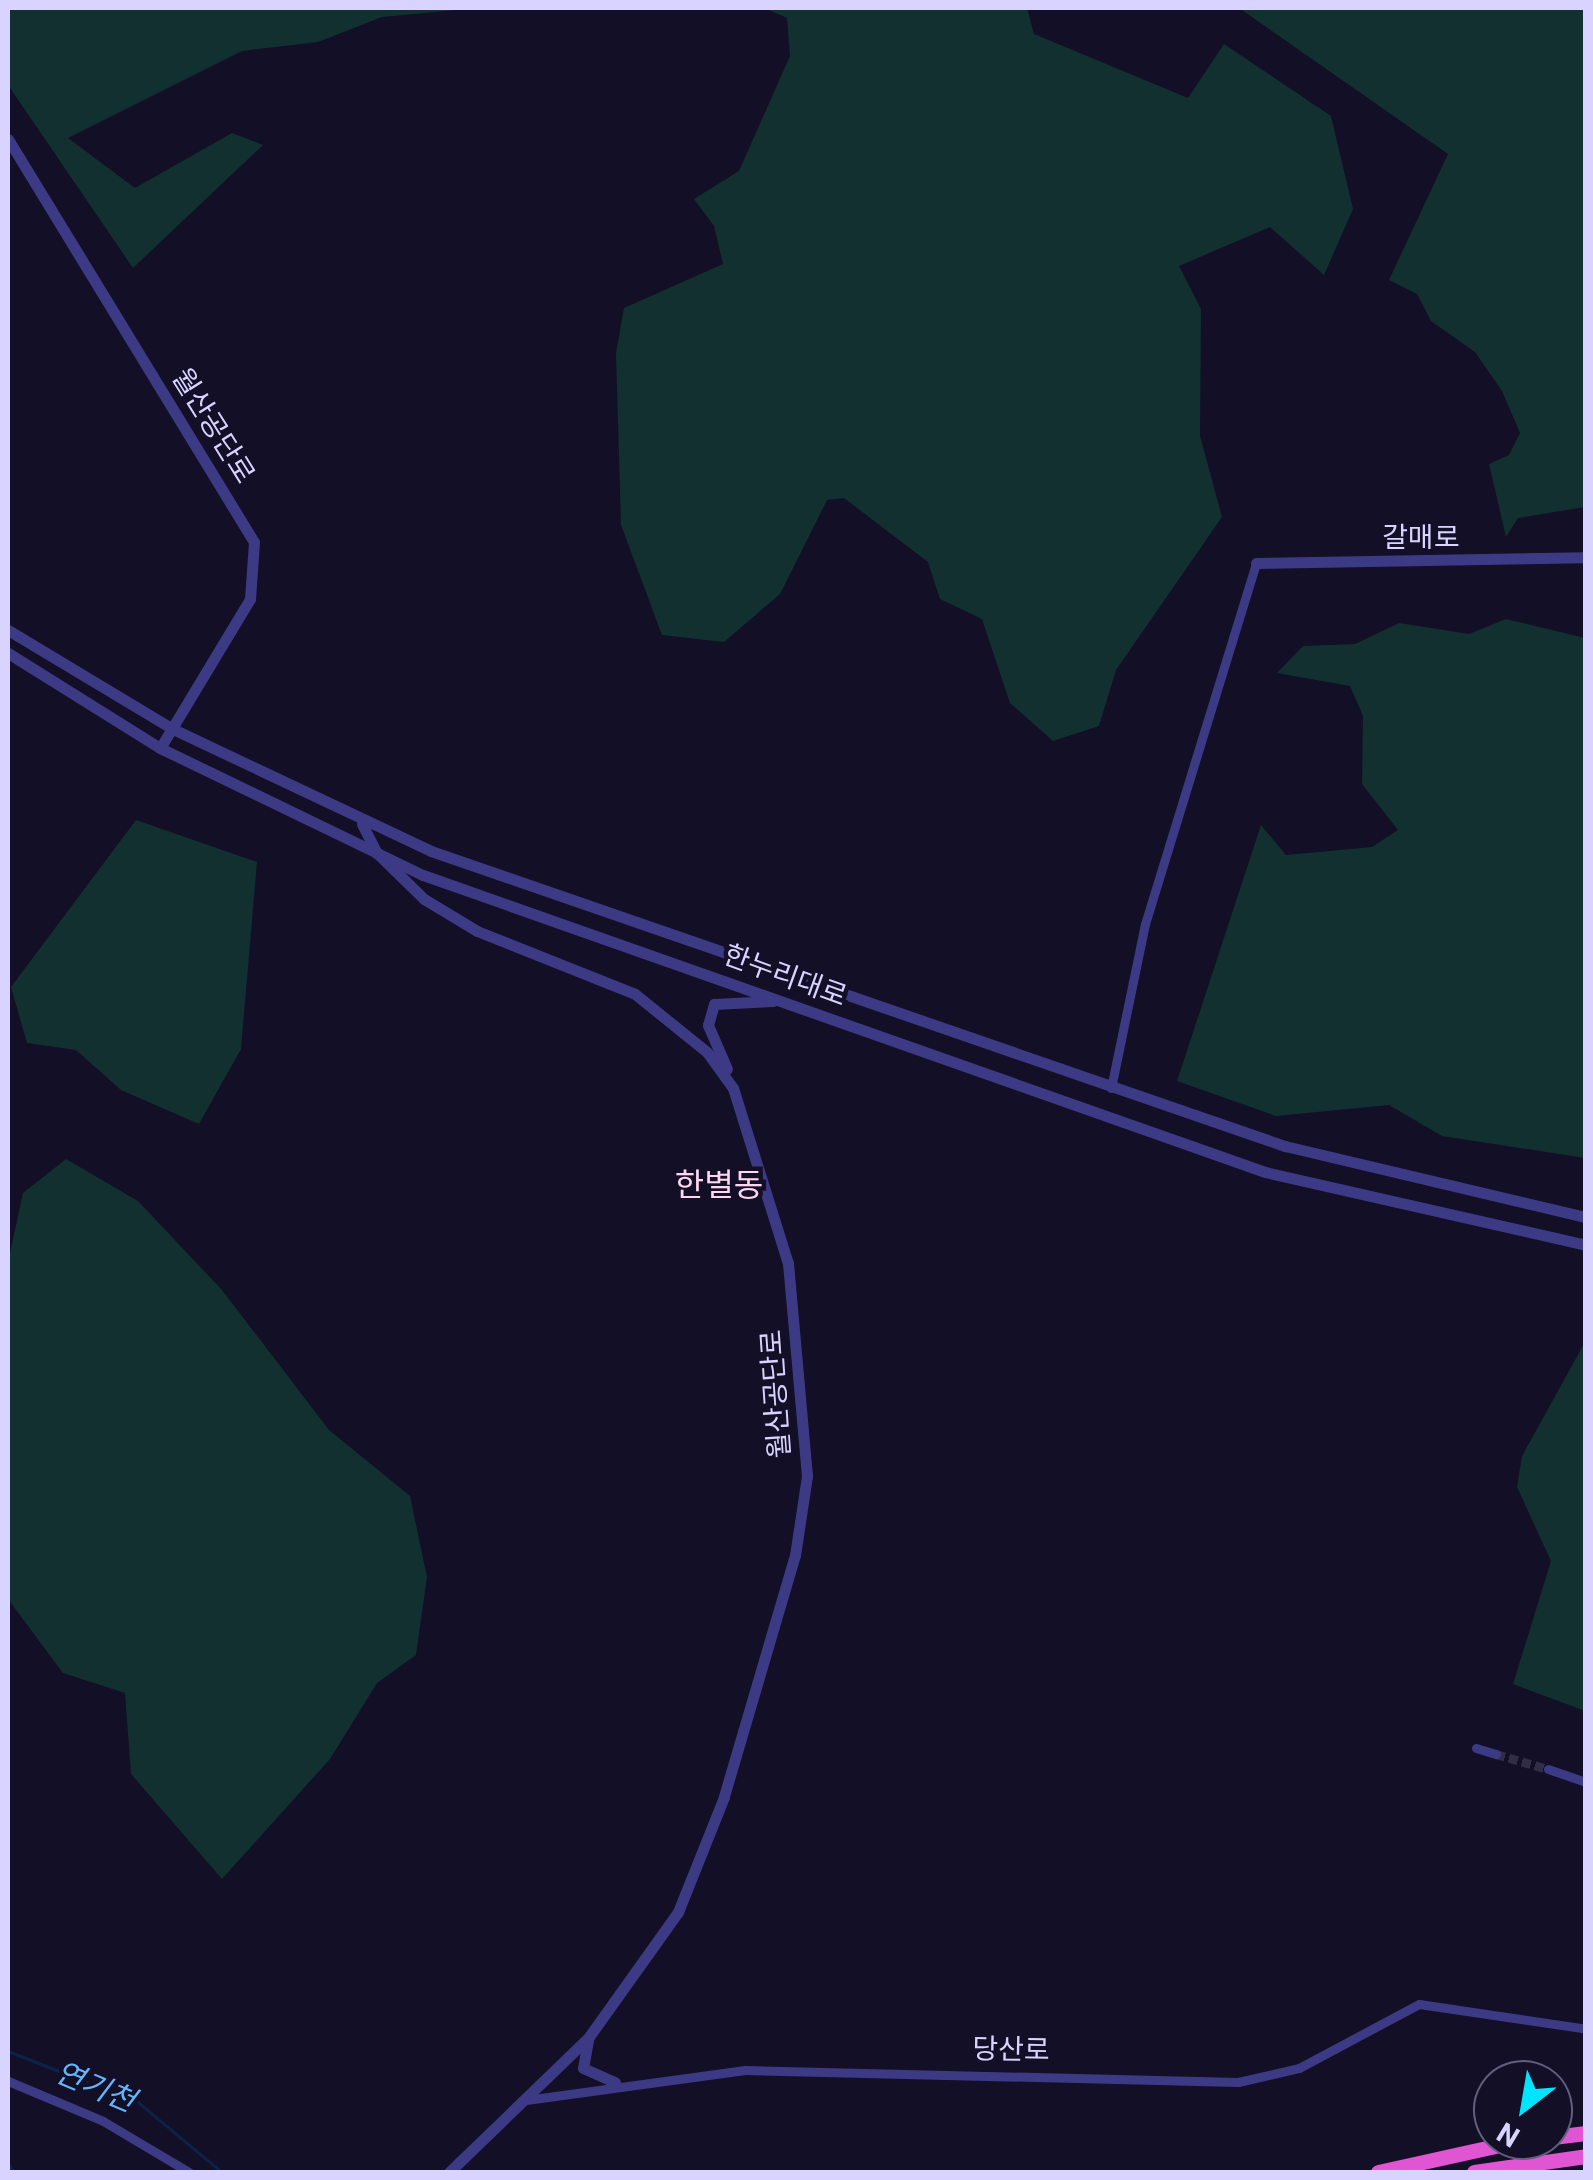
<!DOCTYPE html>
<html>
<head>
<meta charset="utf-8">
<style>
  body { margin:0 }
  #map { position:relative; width:1593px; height:2180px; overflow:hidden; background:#130f26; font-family:Roboto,"Noto Sans KR",sans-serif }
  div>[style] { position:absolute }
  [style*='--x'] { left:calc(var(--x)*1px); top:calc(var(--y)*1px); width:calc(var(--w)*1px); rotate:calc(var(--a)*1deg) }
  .green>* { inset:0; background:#12302f }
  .stream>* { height:2.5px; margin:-1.25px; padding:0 1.25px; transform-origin:1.25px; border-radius:1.25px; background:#0c2248 }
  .minor-tunnel>* { height:9px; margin-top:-4.5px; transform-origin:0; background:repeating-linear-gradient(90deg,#312d47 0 9px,transparent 0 13.5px) }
  .minor>* { height:9px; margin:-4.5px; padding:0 4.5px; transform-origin:4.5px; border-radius:4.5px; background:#3d3a85 }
  .tertiary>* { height:11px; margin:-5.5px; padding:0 5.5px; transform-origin:5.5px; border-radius:5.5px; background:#3d3a85 }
  .trunk>* { height:15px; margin:-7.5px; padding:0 7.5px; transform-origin:7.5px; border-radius:7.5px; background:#e055d1 }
  span { translate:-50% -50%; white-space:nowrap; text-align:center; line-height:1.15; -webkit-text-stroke:9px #130f26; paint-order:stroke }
  .street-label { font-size:28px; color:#d9d4ff }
  .water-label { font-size:30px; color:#62b6ff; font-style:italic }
  .quarter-label { font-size:32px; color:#ffd6f0 }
  .frame { position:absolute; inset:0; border:10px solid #d9d4ff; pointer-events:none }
  .north { position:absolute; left:1473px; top:2060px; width:100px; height:100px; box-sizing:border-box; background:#130f26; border:2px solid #625e7d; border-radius:50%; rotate:211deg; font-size:28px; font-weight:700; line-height:40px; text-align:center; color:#d9d4ff }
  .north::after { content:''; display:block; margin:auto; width:35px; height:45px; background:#00e5ff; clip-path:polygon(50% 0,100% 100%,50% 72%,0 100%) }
</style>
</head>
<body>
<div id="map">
  <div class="green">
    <i style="clip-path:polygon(8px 8px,477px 8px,382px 17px,318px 42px,242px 51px,68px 138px,135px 188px,232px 133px,263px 145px,133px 268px,8px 85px)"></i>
    <i style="clip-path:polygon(764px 8px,1027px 8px,1034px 34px,1188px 98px,1224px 44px,1331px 116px,1353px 209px,1324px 275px,1270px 227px,1179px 266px,1201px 309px,1200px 436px,1222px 517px,1116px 670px,1099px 726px,1053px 741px,1010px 703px,982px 619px,940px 599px,928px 562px,844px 498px,827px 500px,780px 594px,724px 642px,662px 635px,621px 525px,616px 353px,624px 308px,723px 264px,714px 226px,694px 199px,739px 171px,790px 56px,787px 18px)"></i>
    <i style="clip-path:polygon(1239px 8px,1585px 8px,1585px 507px,1518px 518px,1506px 537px,1489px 464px,1509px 455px,1520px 433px,1502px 391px,1475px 352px,1431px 321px,1417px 294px,1389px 280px,1448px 154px)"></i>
    <i style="clip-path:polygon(1506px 619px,1585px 638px,1585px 1158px,1442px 1136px,1389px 1105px,1276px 1116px,1177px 1081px,1261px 825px,1286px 855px,1372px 847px,1398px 830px,1362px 784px,1363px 716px,1350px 686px,1277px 673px,1303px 646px,1355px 644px,1399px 623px,1469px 634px)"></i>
    <i style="clip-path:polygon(136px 820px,257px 862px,241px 1049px,199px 1124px,121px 1090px,76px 1050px,27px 1043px,11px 987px)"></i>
    <i style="clip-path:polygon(66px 1159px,138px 1201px,222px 1290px,329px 1430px,410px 1496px,427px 1577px,416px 1655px,377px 1683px,330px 1759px,222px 1879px,131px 1774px,125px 1693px,63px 1673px,8px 1599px,8px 1262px,23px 1193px)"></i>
    <i style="clip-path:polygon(1585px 1342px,1585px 1711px,1513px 1684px,1551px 1561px,1517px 1487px,1522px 1456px)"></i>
  </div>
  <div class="stream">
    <i style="--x:8;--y:2051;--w:140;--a:21.4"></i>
    <i style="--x:138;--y:2102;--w:109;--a:39.8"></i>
    <i style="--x:8;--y:2163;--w:11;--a:56"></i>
  </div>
  <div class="minor-tunnel">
    <i style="--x:1496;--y:1754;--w:54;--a:16.1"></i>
  </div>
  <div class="minor">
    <i style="--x:1111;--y:1088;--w:167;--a:-78.3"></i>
    <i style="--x:1145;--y:924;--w:378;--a:-72.9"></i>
    <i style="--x:1476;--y:1748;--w:21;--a:17"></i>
    <i style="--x:1548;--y:1769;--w:40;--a:18.9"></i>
    <i style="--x:8;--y:2081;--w:103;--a:22.8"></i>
    <i style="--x:103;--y:2121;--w:100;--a:30.7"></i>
    <i style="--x:526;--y:2100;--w:221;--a:-7.8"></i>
    <i style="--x:745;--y:2070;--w:493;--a:1.4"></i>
    <i style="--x:1238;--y:2082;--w:63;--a:-12.9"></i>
    <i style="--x:1299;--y:2068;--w:136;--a:-28.1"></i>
    <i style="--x:1419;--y:2004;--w:165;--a:8.4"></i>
  </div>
  <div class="tertiary">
    <i style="--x:8;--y:139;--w:472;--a:58.6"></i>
    <i style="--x:254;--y:542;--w:57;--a:94"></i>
    <i style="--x:250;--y:599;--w:174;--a:121.1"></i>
    <i style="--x:1256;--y:563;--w:330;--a:-1"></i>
    <i style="--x:8;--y:630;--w:192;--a:31"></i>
    <i style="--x:173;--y:729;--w:285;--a:25.3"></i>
    <i style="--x:431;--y:851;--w:904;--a:19.06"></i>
    <i style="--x:1285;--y:1146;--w:309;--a:13.3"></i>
    <i style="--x:8;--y:653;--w:179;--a:32"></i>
    <i style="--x:160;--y:748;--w:292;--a:25.8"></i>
    <i style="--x:423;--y:875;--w:893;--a:19.43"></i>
    <i style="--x:1265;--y:1172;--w:329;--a:12.8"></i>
    <i style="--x:362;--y:824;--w:33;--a:63"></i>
    <i style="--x:377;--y:853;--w:66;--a:44.4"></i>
    <i style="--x:424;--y:899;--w:62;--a:31.1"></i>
    <i style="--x:477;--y:931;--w:170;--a:21.7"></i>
    <i style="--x:635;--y:994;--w:92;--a:38.9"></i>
    <i style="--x:707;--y:1052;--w:44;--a:54.2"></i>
    <i style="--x:733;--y:1088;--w:183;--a:72.6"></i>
    <i style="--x:788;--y:1263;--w:214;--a:84.9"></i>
    <i style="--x:807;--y:1476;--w:80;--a:98.6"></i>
    <i style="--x:795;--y:1555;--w:252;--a:106.4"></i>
    <i style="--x:724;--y:1797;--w:124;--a:111.8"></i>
    <i style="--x:678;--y:1912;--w:153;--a:125.5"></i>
    <i style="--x:589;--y:2037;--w:194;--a:136"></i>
    <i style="--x:727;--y:1069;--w:48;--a:-113.4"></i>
    <i style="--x:708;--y:1025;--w:22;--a:-74"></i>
    <i style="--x:714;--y:1004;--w:59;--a:-2.9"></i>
    <i style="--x:588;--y:2040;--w:28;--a:100"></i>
    <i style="--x:583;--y:2068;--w:35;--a:24"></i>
  </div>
  <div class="trunk">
    <i style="--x:1553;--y:2137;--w:33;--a:-7"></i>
    <i style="--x:1378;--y:2172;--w:148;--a:-12.5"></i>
    <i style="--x:1474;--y:2172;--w:113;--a:-8.1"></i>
  </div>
  <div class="street-label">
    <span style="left:213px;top:426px;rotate:58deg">월산공단로</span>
    <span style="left:1421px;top:538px">갈매로</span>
    <span style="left:785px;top:976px;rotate:20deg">한누리대로</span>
    <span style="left:776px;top:1394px;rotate:-94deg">월산공단로</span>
    <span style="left:1011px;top:2050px;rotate:1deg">당산로</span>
  </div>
  <div class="water-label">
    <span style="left:95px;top:2087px;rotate:23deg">연기천</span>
  </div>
  <div class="quarter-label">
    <span style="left:719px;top:1185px">한별동</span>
  </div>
  <div class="frame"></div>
  <div class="north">N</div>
</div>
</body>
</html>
